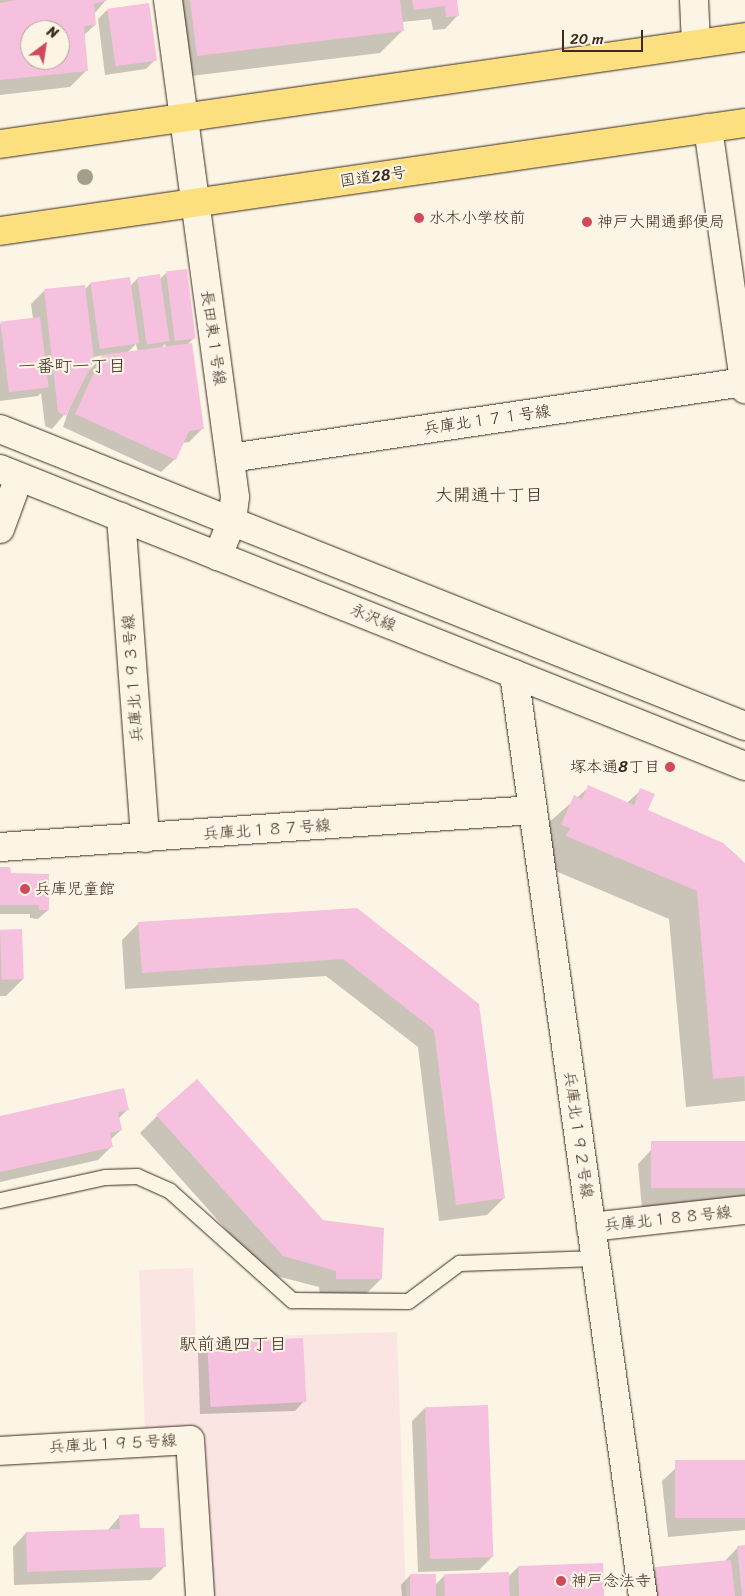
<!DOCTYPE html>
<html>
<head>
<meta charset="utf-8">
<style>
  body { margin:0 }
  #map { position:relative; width:745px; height:1596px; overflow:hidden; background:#fcf5e5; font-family:Sriracha,"Klee One",sans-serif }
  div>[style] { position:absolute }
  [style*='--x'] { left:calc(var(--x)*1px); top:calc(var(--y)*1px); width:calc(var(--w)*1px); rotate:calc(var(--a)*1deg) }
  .built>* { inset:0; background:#fae5e3 }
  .shadow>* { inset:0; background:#0003 }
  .building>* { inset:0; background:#f5c1de; transform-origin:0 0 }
  .roads { filter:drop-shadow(0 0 1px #3b2a1e) drop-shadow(0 0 1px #3b2a1e) }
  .service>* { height:15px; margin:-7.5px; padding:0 7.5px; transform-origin:7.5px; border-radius:7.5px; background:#fcf5e5 }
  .minor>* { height:28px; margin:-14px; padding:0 14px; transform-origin:14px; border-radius:14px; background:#fcf5e5 }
  .tertiary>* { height:28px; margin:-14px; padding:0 14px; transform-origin:14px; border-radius:14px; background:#fcf5e5 }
  .trunk>* { height:28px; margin:-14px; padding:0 14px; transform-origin:14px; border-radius:14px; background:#fce080 }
  .trees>* { width:16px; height:16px; margin:-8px; border-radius:50%; background:#a2a08b }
  .dots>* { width:14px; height:14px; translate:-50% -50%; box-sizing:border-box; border:2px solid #fcf5e5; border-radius:50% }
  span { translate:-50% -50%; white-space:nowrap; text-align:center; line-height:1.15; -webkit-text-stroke:4.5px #fcf5e5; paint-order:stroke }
  .street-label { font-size:16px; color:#3b2a1e }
  .poi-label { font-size:16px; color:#3b2a1e }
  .left { translate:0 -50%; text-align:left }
  .right { translate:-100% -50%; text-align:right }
  .neighbourhood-label { font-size:18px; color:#3b2a1e }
  .north { position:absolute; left:20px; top:20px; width:50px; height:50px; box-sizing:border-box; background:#fcf5e5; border:1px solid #afa495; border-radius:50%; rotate:31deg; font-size:14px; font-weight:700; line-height:20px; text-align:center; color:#3b2a1e }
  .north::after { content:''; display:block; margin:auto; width:18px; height:22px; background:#d1495b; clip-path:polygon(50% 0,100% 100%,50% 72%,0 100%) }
  .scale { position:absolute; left:562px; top:30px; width:81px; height:22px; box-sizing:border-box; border:2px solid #3b2a1e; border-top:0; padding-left:6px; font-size:15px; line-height:18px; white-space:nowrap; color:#3b2a1e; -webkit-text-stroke:4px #fcf5e5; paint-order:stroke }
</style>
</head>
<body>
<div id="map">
  <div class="built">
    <i style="clip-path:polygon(193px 1268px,196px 1338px,397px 1332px,406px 1596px,211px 1596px,205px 1429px,145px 1430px,139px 1270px)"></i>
  </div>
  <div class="shadow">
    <i style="clip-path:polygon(evenodd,0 0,106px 0,94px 14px,95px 25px,83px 36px,87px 70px,70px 87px,0 95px,0 0,30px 30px,60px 30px,60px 60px,30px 60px,30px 30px)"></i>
    <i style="clip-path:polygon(165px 0,456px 0,458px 15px,445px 29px,433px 30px,431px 19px,402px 22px,403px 30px,380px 53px,175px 78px)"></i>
    <i style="clip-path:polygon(107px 10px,155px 60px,146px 69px,105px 75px,98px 19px)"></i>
    <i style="clip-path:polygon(evenodd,166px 273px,194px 338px,187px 345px,202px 429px,189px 442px,182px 443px,175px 459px,161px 472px,63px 427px,69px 409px,52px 429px,45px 426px,41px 393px,38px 396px,0 401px,0 324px,33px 319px,31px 304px,44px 291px,85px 289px,91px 283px,130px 286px,137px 279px,159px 280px,166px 273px,136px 344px,138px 352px,127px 353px,136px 344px,166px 273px,165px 344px,166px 348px,160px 349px,165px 344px,166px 273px,104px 355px,88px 371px,93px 357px,104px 355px)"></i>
    <i style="clip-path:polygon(589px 787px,627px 803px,641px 790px,647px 811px,731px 850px,743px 862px,745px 1101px,686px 1107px,669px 919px,539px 864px,546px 825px)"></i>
    <i style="clip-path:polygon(0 868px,48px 910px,38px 919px,30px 918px,30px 914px,0 914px)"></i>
    <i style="clip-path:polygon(356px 909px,478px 1004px,504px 1198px,487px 1215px,439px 1221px,418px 1047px,326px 976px,125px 989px,122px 940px,139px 923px)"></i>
    <i style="clip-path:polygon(0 931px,23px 979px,6px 996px,0 996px)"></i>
    <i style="clip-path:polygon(128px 1109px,118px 1119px,121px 1130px,110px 1140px,112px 1146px,98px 1160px,0 1182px,0 1117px)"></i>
    <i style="clip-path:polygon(157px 1116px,322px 1221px,381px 1279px,364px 1296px,320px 1295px,319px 1287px,265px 1273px,140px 1133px)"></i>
    <i style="clip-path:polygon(745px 1142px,745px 1200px,642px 1209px,638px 1164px,651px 1150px)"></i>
    <i style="clip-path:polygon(207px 1342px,304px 1401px,295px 1411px,200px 1414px,198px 1351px)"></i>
    <i style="clip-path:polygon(425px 1408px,492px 1557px,479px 1570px,418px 1572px,412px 1421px)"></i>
    <i style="clip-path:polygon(745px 1461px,745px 1530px,668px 1537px,662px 1481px,676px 1468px)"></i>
    <i style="clip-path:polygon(120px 1516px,139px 1530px,164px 1567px,151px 1580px,14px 1585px,13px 1547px,26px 1533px,107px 1531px)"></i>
    <i style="clip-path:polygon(745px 1546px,745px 1596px,643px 1596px,642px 1582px,655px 1569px,724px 1562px,738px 1547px)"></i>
    <i style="clip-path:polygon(518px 1567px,603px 1596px,402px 1596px,401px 1585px,410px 1575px,435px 1585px,445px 1575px,508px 1577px)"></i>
  </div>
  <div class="building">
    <i style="clip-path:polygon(evenodd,16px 0,108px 0,94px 4px,96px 25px,84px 26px,88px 71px,0 80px,0 3px,16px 0,30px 30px,60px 30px,60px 60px,30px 60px,30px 30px)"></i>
    <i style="clip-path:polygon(190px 0,400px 0,404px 31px,197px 56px)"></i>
    <i style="clip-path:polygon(412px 0,457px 0,459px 16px,446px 17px,445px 6px,414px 10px)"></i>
    <i style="left:149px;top:3px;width:58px;height:42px;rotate:82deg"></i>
    <i style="left:187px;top:269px;width:70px;height:21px;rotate:83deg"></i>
    <i style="left:160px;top:274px;width:68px;height:23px;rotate:82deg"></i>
    <i style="left:130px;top:277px;width:67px;height:40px;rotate:82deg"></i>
    <i style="clip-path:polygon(85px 285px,94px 360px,66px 416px,58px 412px,44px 289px)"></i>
    <i style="left:40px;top:317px;width:71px;height:40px;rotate:83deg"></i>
    <i style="clip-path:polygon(192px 343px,204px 429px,189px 431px,176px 460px,75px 414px,102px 355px)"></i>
    <i style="clip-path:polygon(588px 785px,634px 805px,640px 788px,655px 794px,648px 810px,723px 843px,745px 863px,745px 1076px,713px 1079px,697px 891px,566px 836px,570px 828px,561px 825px,574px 795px,582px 799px)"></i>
    <i style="clip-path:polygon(0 867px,10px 867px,11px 873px,49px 874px,49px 910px,39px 910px,39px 905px,0 905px)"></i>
    <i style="clip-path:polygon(357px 908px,479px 1004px,505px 1198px,456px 1205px,434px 1030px,343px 959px,142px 973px,138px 922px)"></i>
    <i style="left:22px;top:929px;width:50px;height:22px;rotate:88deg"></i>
    <i style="clip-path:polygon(197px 1079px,323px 1220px,384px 1228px,382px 1279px,336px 1279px,336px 1271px,283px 1256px,156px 1115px)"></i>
    <i style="clip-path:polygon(124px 1088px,129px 1110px,118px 1112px,122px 1130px,110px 1133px,113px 1147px,0 1172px,0 1116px)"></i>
    <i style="left:745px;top:1141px;width:47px;height:94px;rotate:90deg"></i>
    <i style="left:303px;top:1338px;width:64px;height:96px;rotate:87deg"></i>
    <i style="left:488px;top:1405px;width:152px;height:63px;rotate:88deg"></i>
    <i style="left:745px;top:1460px;width:58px;height:70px;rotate:90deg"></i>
    <i style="clip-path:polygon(139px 1514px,140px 1528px,164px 1528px,166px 1567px,27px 1572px,26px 1532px,120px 1529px,119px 1515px)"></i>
    <i style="clip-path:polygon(745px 1545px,745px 1596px,742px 1596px,737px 1546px)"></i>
    <i style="clip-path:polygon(731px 1560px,735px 1596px,658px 1596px,655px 1567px)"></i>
    <i style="left:603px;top:1563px;width:33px;height:85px;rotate:88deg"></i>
    <i style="left:509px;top:1572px;width:24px;height:65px;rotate:88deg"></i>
    <i style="left:410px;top:1574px;width:26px;height:22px"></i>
  </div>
  <div class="roads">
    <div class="service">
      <i style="--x:0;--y:1200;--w:107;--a:-12.4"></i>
      <i style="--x:105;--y:1177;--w:32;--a:-2"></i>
      <i style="--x:137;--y:1176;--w:36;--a:24"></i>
      <i style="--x:170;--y:1191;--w:164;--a:41.8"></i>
      <i style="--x:292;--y:1300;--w:116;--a:0.5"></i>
      <i style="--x:408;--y:1301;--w:64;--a:-36.7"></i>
      <i style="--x:459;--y:1263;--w:136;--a:-2.1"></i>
    </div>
    <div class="minor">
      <i style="--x:168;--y:0;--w:501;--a:82.32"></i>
      <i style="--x:235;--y:497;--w:24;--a:97"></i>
      <i style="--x:232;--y:521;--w:38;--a:112"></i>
      <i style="--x:694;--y:0;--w:44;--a:87.4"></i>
      <i style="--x:708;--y:128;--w:264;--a:81.9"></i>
      <i style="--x:230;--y:458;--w:520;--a:-8.41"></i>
      <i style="--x:121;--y:517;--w:322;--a:85.7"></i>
      <i style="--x:0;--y:529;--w:55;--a:-69.9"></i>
      <i style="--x:514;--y:674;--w:931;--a:82.04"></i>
      <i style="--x:0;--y:847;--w:534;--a:-3.97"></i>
      <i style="--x:591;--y:1227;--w:155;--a:-6.3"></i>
      <i style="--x:0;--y:1451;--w:190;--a:-3.3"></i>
      <i style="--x:190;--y:1440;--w:156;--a:86.3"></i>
    </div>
    <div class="tertiary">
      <i style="--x:0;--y:429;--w:802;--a:21.74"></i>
      <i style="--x:0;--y:469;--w:802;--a:21.74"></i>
    </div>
    <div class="trunk">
      <i style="--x:0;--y:144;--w:753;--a:-8.17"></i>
      <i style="--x:0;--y:231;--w:753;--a:-8.25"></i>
    </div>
  </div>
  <div class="trees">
    <i style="left:85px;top:177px"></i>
  </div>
  <div class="dots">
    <i style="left:419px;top:218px;background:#d1495b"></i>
    <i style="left:587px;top:222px;background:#d1495b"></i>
    <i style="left:670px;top:767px;background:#d1495b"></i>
    <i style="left:25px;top:889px;background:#d1495b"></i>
    <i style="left:561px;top:1581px;background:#d1495b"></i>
  </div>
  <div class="street-label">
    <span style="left:373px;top:177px;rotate:-8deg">国道28号</span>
    <span style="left:213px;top:338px;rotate:82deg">長田東１号線</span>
    <span style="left:487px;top:420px;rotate:-8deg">兵庫北１７１号線</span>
    <span style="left:373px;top:618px;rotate:22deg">永沢線</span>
    <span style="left:133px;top:678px;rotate:-94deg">兵庫北１９３号線</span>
    <span style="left:267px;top:830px;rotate:-4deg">兵庫北１８７号線</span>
    <span style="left:578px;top:1135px;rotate:82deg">兵庫北１９２号線</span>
    <span style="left:668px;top:1219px;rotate:-6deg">兵庫北１８８号線</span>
    <span style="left:113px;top:1444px;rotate:-3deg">兵庫北１９５号線</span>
  </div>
  <div class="poi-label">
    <span class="left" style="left:429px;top:218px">水木小学校前</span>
    <span class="left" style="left:597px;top:222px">神戸大開通郵便局</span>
    <span class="right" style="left:660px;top:767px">塚本通8丁目</span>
    <span class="left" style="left:35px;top:889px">兵庫児童館</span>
    <span class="left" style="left:571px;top:1581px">神戸念法寺</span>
  </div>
  <div class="neighbourhood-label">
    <span style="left:72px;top:366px">一番町一丁目</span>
    <span style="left:489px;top:495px">大開通十丁目</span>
    <span style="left:233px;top:1344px">駅前通四丁目</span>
  </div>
  <div class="north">N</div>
  <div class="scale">20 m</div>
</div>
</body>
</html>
